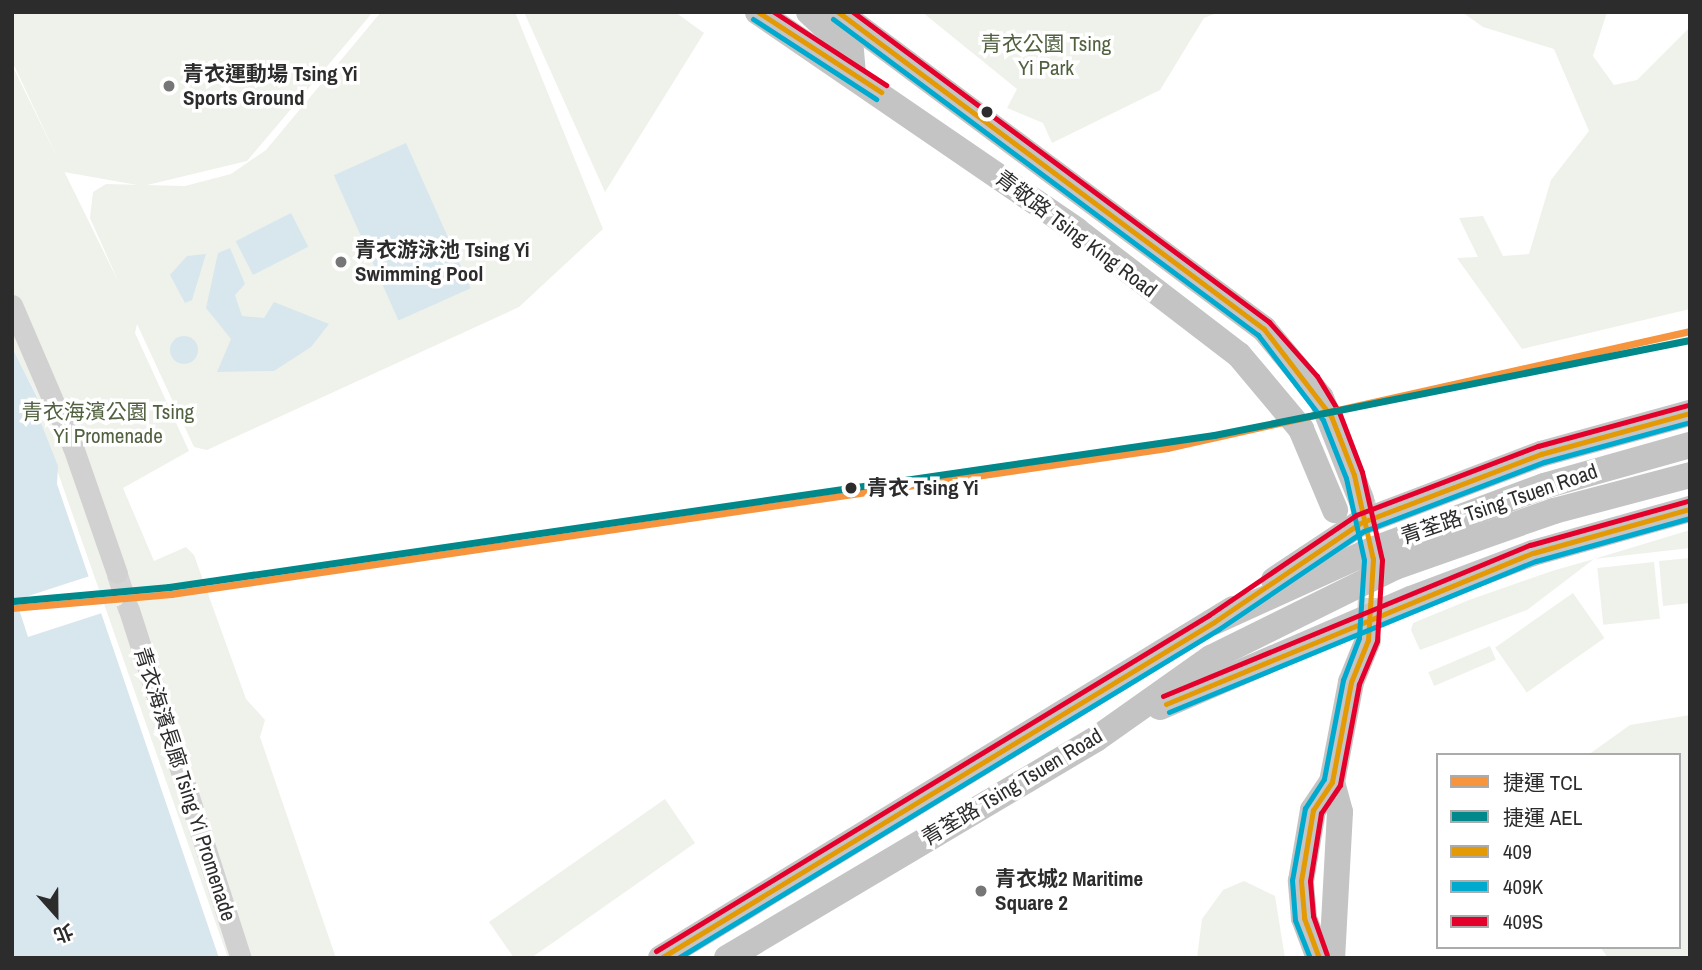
<!DOCTYPE html>
<html>
<head>
<meta charset="utf-8">
<style>
  body { margin:0 }
  #map { position:relative; width:1702px; height:970px; overflow:hidden; background:#fff; font-family:"Archivo Narrow","Noto Sans TC",sans-serif }
  div>[style] { position:absolute }
  [style*='--x'] { left:calc(var(--x)*1px); top:calc(var(--y)*1px); width:calc(var(--w)*1px); rotate:calc(var(--a)*1deg) }
  .green>* { inset:0; background:#eff2eb; transform-origin:0 0 }
  .water>* { inset:0; background:#d8e6ee; transform-origin:0 0 }
  .round { border-radius:50% }
  .pier>* { inset:0; background:#fff; transform-origin:0 0 }
  .minor-tunnel>* { height:21px; margin-top:-10.5px; transform-origin:0; background:repeating-linear-gradient(90deg,#d5d5d5 0 21px,transparent 0 31px) }
  .major-tunnel>* { height:26px; margin-top:-13px; transform-origin:0; background:repeating-linear-gradient(90deg,#d5d5d5 0 26px,transparent 0 39px) }
  .minor>* { height:21px; margin:-10.5px; padding:0 10.5px; transform-origin:10.5px; border-radius:10.5px; background:#d1d1d1 }
  .major>* { height:26px; margin:-13px; padding:0 13px; transform-origin:13px; border-radius:13px; background:#c4c4c4 }
  .major-bridge>* { height:26px; margin:-13px; padding:0 13px; transform-origin:13px; border-radius:13px; background:#c4c4c4 }
  .bus-1>* { height:5px; margin:-2.5px; padding:0 2.5px; transform-origin:2.5px; border-radius:2.5px; background:#e39a04 }
  .bus-2>* { height:5px; margin:-2.5px; padding:0 2.5px; transform-origin:2.5px; border-radius:2.5px; background:#00a9ce }
  .bus-3>* { height:5px; margin:-2.5px; padding:0 2.5px; transform-origin:2.5px; border-radius:2.5px; background:#e4002b }
  .metro-1>* { height:7px; margin:-3.5px; padding:0 3.5px; transform-origin:3.5px; border-radius:3.5px; background:#f7943e }
  .metro-2>* { height:7px; margin:-3.5px; padding:0 3.5px; transform-origin:3.5px; border-radius:3.5px; background:#00888a }
  .dots>* { width:19px; height:19px; translate:-50% -50%; box-sizing:border-box; border:4px solid #fff; border-radius:50% }
  span { translate:-50% -50%; white-space:nowrap; text-align:center; line-height:1.15; -webkit-text-stroke:7px #fff; paint-order:stroke }
  .park-label { font-size:21px; color:#51613f }
  .poi-label { font-size:21px; color:#2c2c2c; font-weight:700 }
  .left { translate:0 -50%; text-align:left }
  .street-label { font-size:21px; color:#2c2c2c }
  .stop-label { font-size:21px; color:#2c2c2c; font-weight:700 }
  .frame { position:absolute; inset:0; border:14px solid #2c2c2c; pointer-events:none }
  .legend { position:absolute; left:1436px; top:753px; width:245px; height:196px; box-sizing:border-box; background:#fff; border:2px solid #ababab; margin:0; padding:9px 12px; list-style:none; font-size:21px; color:#2c2c2c }
  .legend li { display:flex; align-items:center; gap:14px; height:35px }
  .legend b { width:35px; border:2px solid #ababab }
  .north { position:absolute; left:21px; top:879px; width:70px; height:70px; -webkit-text-stroke:5px #fff; paint-order:stroke; rotate:159deg; font-size:19px; font-weight:700; line-height:28px; text-align:center; color:#2c2c2c }
  .north::after { content:''; display:block; margin:auto; width:24px; height:32px; background:#2c2c2c; clip-path:polygon(50% 0,100% 100%,50% 72%,0 100%) }
</style>
</head>
<body>
<div id="map">
  <div class="green">
    <i style="clip-path:polygon(12px 12px,373px 12px,247px 161px,143px 186px,64px 172px,12px 61px)"></i>
    <i style="clip-path:polygon(381px 12px,515px 12px,603px 229px,519px 307px,207px 450px,194px 447px,137px 324px,135px 333px,189px 451px,123px 488px,154px 561px,186px 547px,194px 555px,246px 699px,265px 720px,260px 737px,336px 958px,228px 958px,35px 407px,41px 404px,12px 347px,12px 65px,119px 283px,90px 218px,93px 192px,106px 184px,185px 186px,231px 174px,266px 150px)"></i>
    <i style="clip-path:polygon(524px 12px,675px 12px,704px 33px,605px 192px)"></i>
    <i style="clip-path:polygon(922px 12px,1219px 12px,1204px 18px,1160px 90px,1052px 143px,1043px 123px,1007px 108px,1017px 89px)"></i>
    <i style="clip-path:polygon(1462px 12px,1607px 12px,1593px 56px,1614px 85px,1637px 80px,1690px 27px,1690px 309px,1522px 349px,1457px 258px,1478px 257px,1459px 218px,1483px 216px,1503px 256px,1529px 254px,1551px 180px,1589px 131px,1554px 49px,1483px 27px)"></i>
    <i style="clip-path:polygon(1690px 530px,1690px 548px,1594px 559px,1527px 610px,1420px 650px,1411px 630px,1413px 623px,1469px 600px,1552px 571px,1594px 559px)"></i>
    <i style="clip-path:polygon(1690px 558px,1690px 603px,1663px 606px,1659px 561px)"></i>
    <i style="left:1654px;top:562px;width:57px;height:57px;rotate:84deg"></i>
    <i style="left:1573px;top:593px;width:55px;height:95px;rotate:55deg"></i>
    <i style="left:1490px;top:646px;width:15px;height:67px;rotate:67deg"></i>
    <i style="clip-path:polygon(1690px 715px,1690px 958px,1608px 958px,1600px 947px,1679px 947px,1679px 755px,1588px 755px,1630px 725px)"></i>
    <i style="clip-path:polygon(665px 799px,695px 843px,531px 958px,514px 958px,489px 922px)"></i>
    <i style="clip-path:polygon(1244px 881px,1275px 896px,1285px 958px,1197px 958px,1202px 919px,1223px 890px)"></i>
  </div>
  <div class="water">
    <i style="left:406px;top:143px;width:159px;height:79px;rotate:66deg"></i>
    <i style="left:291px;top:213px;width:38px;height:62px;rotate:63deg"></i>
    <i style="clip-path:polygon(230px 248px,245px 284px,235px 295px,242px 316px,264px 318px,274px 302px,329px 324px,311px 347px,274px 371px,217px 372px,231px 339px,206px 308px,218px 253px)"></i>
    <i style="clip-path:polygon(206px 254px,192px 300px,185px 303px,170px 275px,187px 256px)"></i>
    <i class="round" style="left:170px;top:336px;width:28px;height:28px"></i>
    <i style="clip-path:polygon(12px 347px,41px 405px,35px 408px,58px 466px,57px 484px,219px 958px,12px 958px)"></i>
  </div>
  <div class="pier">
    <i style="left:93px;top:575px;width:39px;height:81px;rotate:72deg"></i>
  </div>
  <div class="minor-tunnel">
    <i style="--x:117;--y:573;--w:39;--a:72"></i>
  </div>
  <div class="major-tunnel">
    <i style="--x:1362;--y:501;--w:59;--a:79.3"></i>
    <i style="--x:1373;--y:559;--w:77;--a:93"></i>
  </div>
  <div class="minor">
    <i style="--x:12;--y:305;--w:155;--a:66.8"></i>
    <i style="--x:73;--y:447;--w:133;--a:70.8"></i>
    <i style="--x:129;--y:610;--w:366;--a:72.2"></i>
  </div>
  <div class="major">
    <i style="--x:758;--y:12;--w:386;--a:34.4"></i>
    <i style="--x:1076;--y:230;--w:205;--a:37.5"></i>
    <i style="--x:1239;--y:355;--w:97;--a:50"></i>
    <i style="--x:1301;--y:429;--w:88;--a:67.2"></i>
    <i style="--x:809;--y:12;--w:57;--a:42.9"></i>
    <i style="--x:851;--y:51;--w:22;--a:85"></i>
    <i style="--x:838;--y:12;--w:531;--a:36.65"></i>
    <i style="--x:1264;--y:329;--w:89;--a:50.4"></i>
    <i style="--x:1321;--y:398;--w:109;--a:68.4"></i>
    <i style="--x:1541;--y:454;--w:155;--a:-15.4"></i>
    <i style="--x:1372;--y:550;--w:184;--a:-20.4"></i>
    <i style="--x:1544;--y:486;--w:152;--a:-15.7"></i>
    <i style="--x:1395;--y:567;--w:169;--a:-19.4"></i>
    <i style="--x:1554;--y:511;--w:141;--a:-14.8"></i>
    <i style="--x:1411;--y:599;--w:130;--a:-20.7"></i>
    <i style="--x:1533;--y:553;--w:163;--a:-15.7"></i>
    <i style="--x:1332;--y:782;--w:31;--a:75"></i>
    <i style="--x:1340;--y:812;--w:146;--a:93.1"></i>
    <i style="--x:661;--y:958;--w:670;--a:-31.39"></i>
    <i style="--x:727;--y:958;--w:429;--a:-30.7"></i>
    <i style="--x:1319;--y:958;--w:43;--a:-110.6"></i>
    <i style="--x:1304;--y:918;--w:37;--a:-95"></i>
    <i style="--x:1301;--y:881;--w:72;--a:-80.4"></i>
    <i style="--x:1313;--y:810;--w:34;--a:-56"></i>
    <i style="--x:1332;--y:782;--w:102;--a:-79.2"></i>
    <i style="--x:1351;--y:682;--w:45;--a:-68"></i>
  </div>
  <div class="major-bridge">
    <i style="--x:1274;--y:580;--w:103;--a:-33.5"></i>
    <i style="--x:1360;--y:523;--w:194;--a:-20.9"></i>
    <i style="--x:1214;--y:622;--w:174;--a:-24.5"></i>
    <i style="--x:1160;--y:707;--w:273;--a:-23.3"></i>
    <i style="--x:1096;--y:739;--w:141;--a:-35.2"></i>
    <i style="--x:1211;--y:658;--w:205;--a:-26.3"></i>
  </div>
  <div class="bus-1">
    <i style="--x:758;--y:12;--w:147;--a:33"></i>
    <i style="--x:838;--y:12;--w:531;--a:36.65"></i>
    <i style="--x:1264;--y:329;--w:110;--a:52.4"></i>
    <i style="--x:1331;--y:416;--w:63;--a:68.7"></i>
    <i style="--x:1354;--y:475;--w:86;--a:77.3"></i>
    <i style="--x:1373;--y:559;--w:81;--a:93.5"></i>
    <i style="--x:1368;--y:640;--w:45;--a:112"></i>
    <i style="--x:1351;--y:682;--w:102;--a:100.8"></i>
    <i style="--x:1332;--y:782;--w:34;--a:124"></i>
    <i style="--x:1313;--y:810;--w:72;--a:99.6"></i>
    <i style="--x:1301;--y:881;--w:37;--a:85"></i>
    <i style="--x:1304;--y:918;--w:43;--a:69.4"></i>
    <i style="--x:1166;--y:704;--w:397;--a:-22.4"></i>
    <i style="--x:1533;--y:553;--w:163;--a:-15.7"></i>
    <i style="--x:661;--y:958;--w:647;--a:-31.28"></i>
    <i style="--x:1214;--y:622;--w:176;--a:-34.1"></i>
    <i style="--x:1360;--y:523;--w:194;--a:-20.9"></i>
    <i style="--x:1541;--y:454;--w:155;--a:-15.4"></i>
  </div>
  <div class="bus-2">
    <i style="--x:753;--y:19;--w:147;--a:33"></i>
    <i style="--x:833;--y:19;--w:530;--a:36.63"></i>
    <i style="--x:1258;--y:335;--w:107;--a:52.6"></i>
    <i style="--x:1323;--y:420;--w:62;--a:68.4"></i>
    <i style="--x:1346;--y:478;--w:84;--a:77.6"></i>
    <i style="--x:1364;--y:560;--w:78;--a:93.7"></i>
    <i style="--x:1359;--y:638;--w:45;--a:110.9"></i>
    <i style="--x:1343;--y:680;--w:101;--a:100.9"></i>
    <i style="--x:1324;--y:779;--w:35;--a:123"></i>
    <i style="--x:1305;--y:808;--w:73;--a:100.2"></i>
    <i style="--x:1292;--y:880;--w:40;--a:85.7"></i>
    <i style="--x:1295;--y:920;--w:41;--a:68.5"></i>
    <i style="--x:1169;--y:712;--w:397;--a:-22.4"></i>
    <i style="--x:1536;--y:561;--w:160;--a:-15.6"></i>
    <i style="--x:678;--y:958;--w:633;--a:-31.31"></i>
    <i style="--x:1219;--y:629;--w:175;--a:-34.1"></i>
    <i style="--x:1364;--y:531;--w:193;--a:-21"></i>
    <i style="--x:1544;--y:462;--w:151;--a:-15.3"></i>
  </div>
  <div class="bus-3">
    <i style="--x:774;--y:12;--w:134;--a:33.1"></i>
    <i style="--x:853;--y:12;--w:519;--a:36.69"></i>
    <i style="--x:1269;--y:322;--w:72;--a:48.4"></i>
    <i style="--x:1317;--y:376;--w:42;--a:58.6"></i>
    <i style="--x:1339;--y:412;--w:64;--a:69"></i>
    <i style="--x:1362;--y:472;--w:90;--a:77.2"></i>
    <i style="--x:1382;--y:560;--w:81;--a:93.5"></i>
    <i style="--x:1377;--y:641;--w:47;--a:112.7"></i>
    <i style="--x:1359;--y:684;--w:103;--a:100.7"></i>
    <i style="--x:1340;--y:785;--w:34;--a:124"></i>
    <i style="--x:1321;--y:813;--w:69;--a:99.2"></i>
    <i style="--x:1310;--y:881;--w:35;--a:85"></i>
    <i style="--x:1313;--y:916;--w:41;--a:70.3"></i>
    <i style="--x:1163;--y:696;--w:397;--a:-22.4"></i>
    <i style="--x:1530;--y:545;--w:164;--a:-15.6"></i>
    <i style="--x:656;--y:951;--w:647;--a:-31.28"></i>
    <i style="--x:1209;--y:615;--w:178;--a:-34.2"></i>
    <i style="--x:1356;--y:515;--w:195;--a:-20.8"></i>
    <i style="--x:1538;--y:446;--w:156;--a:-15.3"></i>
  </div>
  <div class="metro-1">
    <i style="--x:12;--y:608;--w:160;--a:-5"></i>
    <i style="--x:171;--y:594;--w:1007;--a:-8.34"></i>
    <i style="--x:1167;--y:448;--w:536;--a:-12.61"></i>
  </div>
  <div class="metro-2">
    <i style="--x:13;--y:601;--w:157;--a:-5.1"></i>
    <i style="--x:169;--y:587;--w:1056;--a:-8.28"></i>
    <i style="--x:1214;--y:435;--w:485;--a:-11.3"></i>
  </div>
  <div class="dots">
    <i style="left:169px;top:86px;background:#767676"></i>
    <i style="left:987px;top:112px;background:#2c2c2c"></i>
    <i style="left:341px;top:262px;background:#767676"></i>
    <i style="left:851px;top:488px;background:#2c2c2c"></i>
    <i style="left:981px;top:891px;background:#767676"></i>
  </div>
  <div class="park-label">
    <span style="left:1046px;top:56px">青衣公園 Tsing<br>Yi Park</span>
    <span style="left:108px;top:424px">青衣海濱公園 Tsing<br>Yi Promenade</span>
  </div>
  <div class="poi-label">
    <span class="left" style="left:183px;top:86px">青衣運動場 Tsing Yi<br>Sports Ground</span>
    <span class="left" style="left:355px;top:262px">青衣游泳池 Tsing Yi<br>Swimming Pool</span>
    <span class="left" style="left:995px;top:891px">青衣城2 Maritime<br>Square 2</span>
  </div>
  <div class="street-label">
    <span style="left:1076px;top:234px;rotate:37deg">青敬路 Tsing King Road</span>
    <span style="left:1499px;top:504px;rotate:-19deg">青荃路 Tsing Tsuen Road</span>
    <span style="left:185px;top:784px;rotate:72deg">青衣海濱長廊 Tsing Yi Promenade</span>
    <span style="left:1012px;top:787px;rotate:-31deg">青荃路 Tsing Tsuen Road</span>
  </div>
  <div class="stop-label">
    <span class="left" style="left:867px;top:488px">青衣 Tsing Yi</span>
  </div>
  <div class="frame"></div>
  <ul class="legend">
  <li><b style="height:9px;background:#f7943e"></b>捷運 TCL</li>
  <li><b style="height:9px;background:#00888a"></b>捷運 AEL</li>
  <li><b style="height:9px;background:#e39a04"></b>409</li>
  <li><b style="height:9px;background:#00a9ce"></b>409K</li>
  <li><b style="height:9px;background:#e4002b"></b>409S</li>
  </ul>
  <div class="north">北</div>
</div>
</body>
</html>
